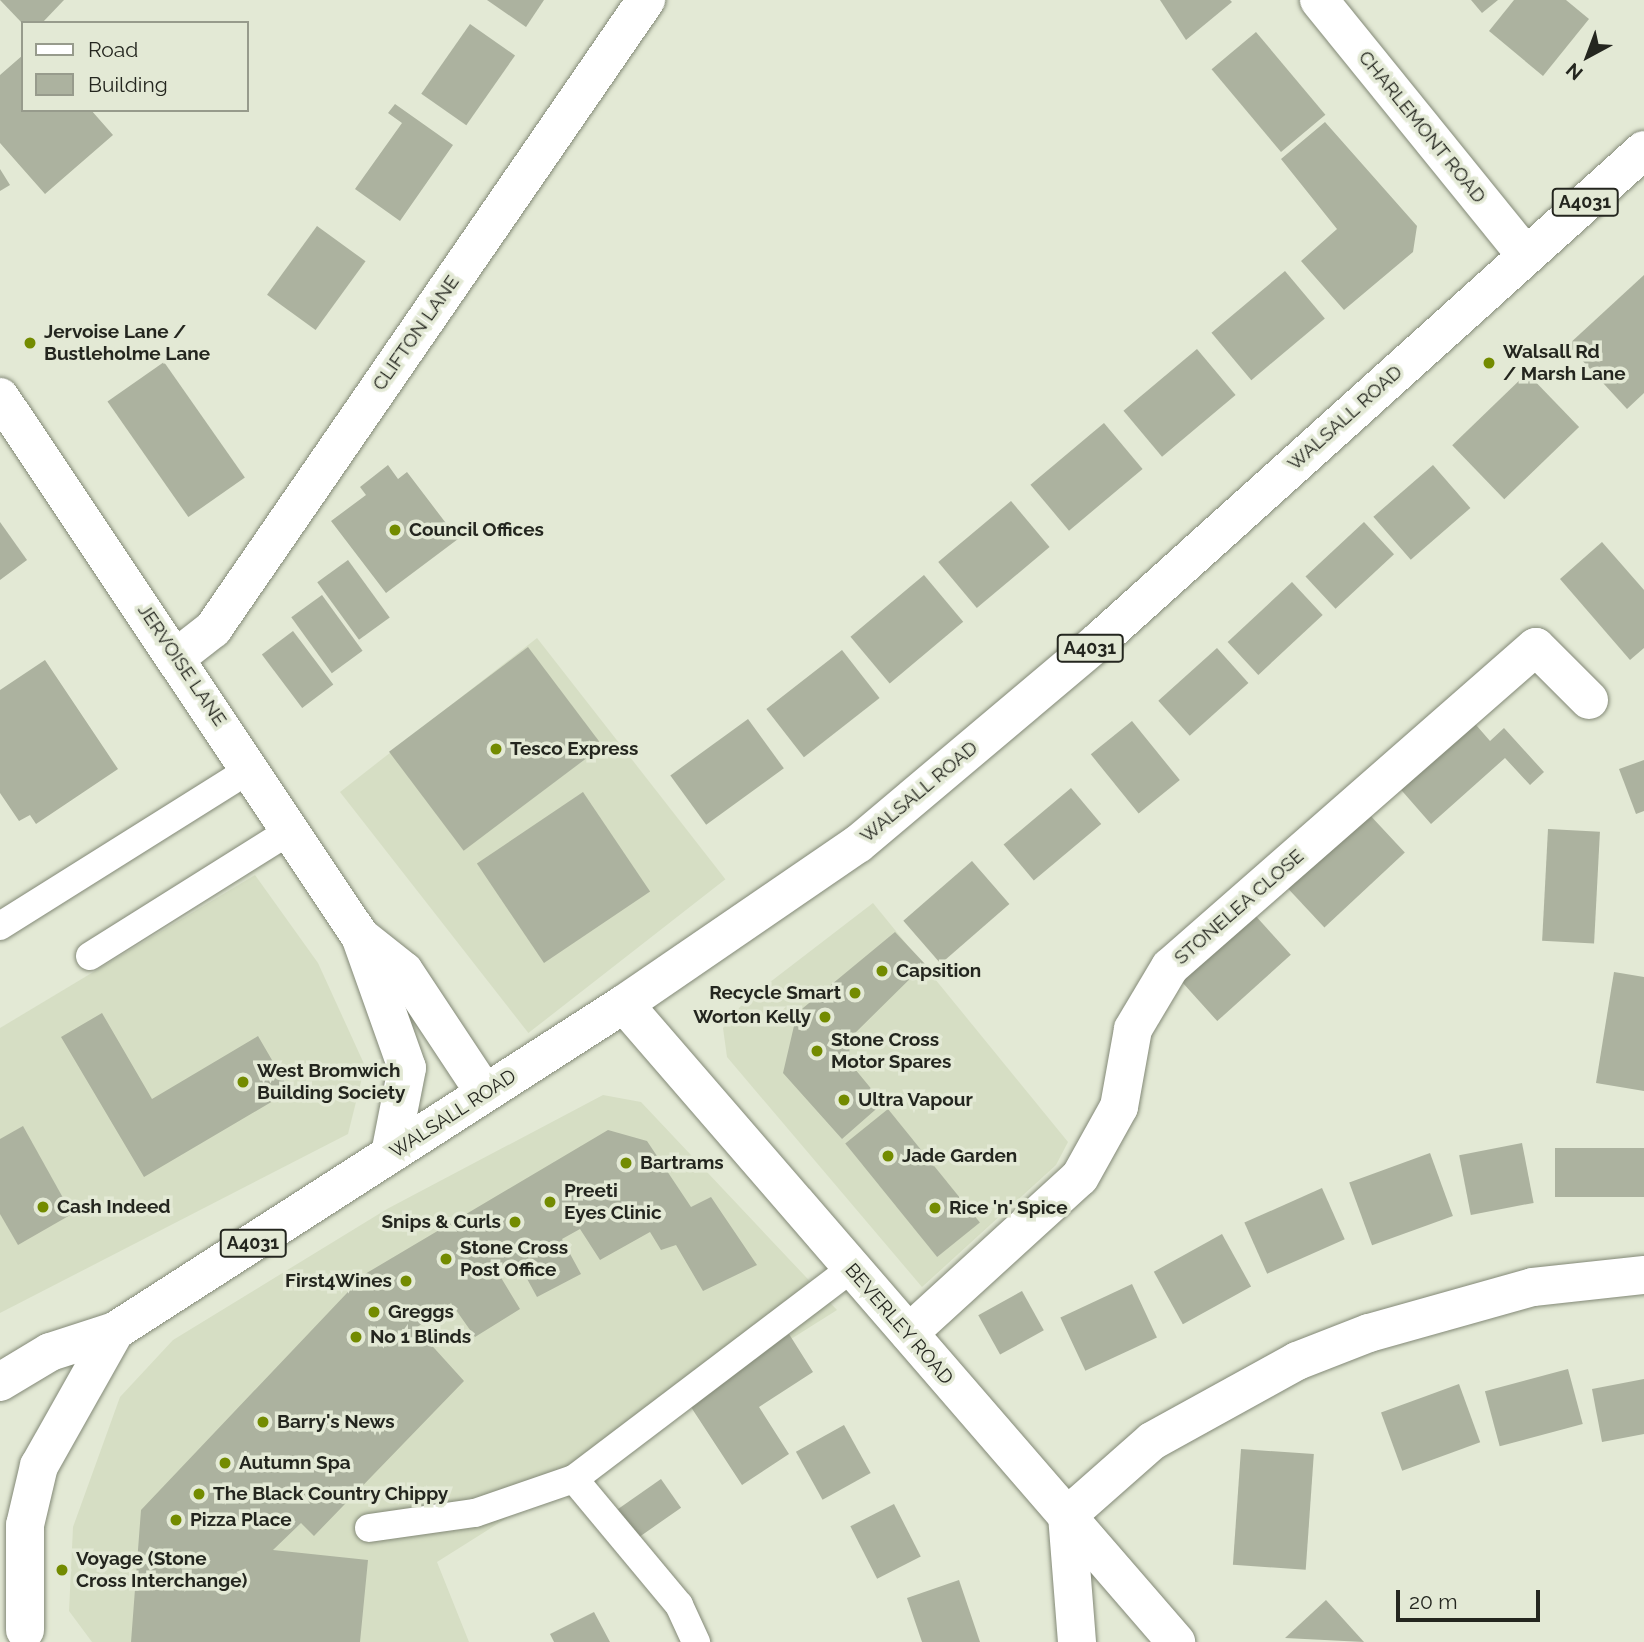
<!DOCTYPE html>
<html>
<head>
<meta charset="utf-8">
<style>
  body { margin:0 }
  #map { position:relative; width:1644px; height:1642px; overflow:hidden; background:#e3e9d5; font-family:Raleway,sans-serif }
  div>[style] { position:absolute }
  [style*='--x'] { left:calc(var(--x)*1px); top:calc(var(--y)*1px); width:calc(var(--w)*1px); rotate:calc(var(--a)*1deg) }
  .built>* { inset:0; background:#d6dec4; transform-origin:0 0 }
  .building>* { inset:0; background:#acb29f; transform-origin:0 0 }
  .roads { filter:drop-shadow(0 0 2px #838977) drop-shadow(0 0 2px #838977) }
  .service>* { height:28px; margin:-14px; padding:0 14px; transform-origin:14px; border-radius:14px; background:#fff }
  .minor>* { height:38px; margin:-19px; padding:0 19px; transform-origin:19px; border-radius:19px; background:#fff }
  .tertiary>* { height:38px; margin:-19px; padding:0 19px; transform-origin:19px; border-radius:19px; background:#fff }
  .primary>* { height:38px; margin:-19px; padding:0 19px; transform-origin:19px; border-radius:19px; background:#fff }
  .dots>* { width:19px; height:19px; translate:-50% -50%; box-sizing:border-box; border:4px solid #e3e9d5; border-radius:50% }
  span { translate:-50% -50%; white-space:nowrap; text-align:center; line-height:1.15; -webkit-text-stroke:7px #e3e9d5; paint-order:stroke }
  .shield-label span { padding:2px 5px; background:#e3e9d5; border:2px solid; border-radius:5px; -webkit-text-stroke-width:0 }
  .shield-label { font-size:18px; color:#24261f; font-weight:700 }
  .street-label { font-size:19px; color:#24261f }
  .poi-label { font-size:19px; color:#24261f; font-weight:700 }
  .left { translate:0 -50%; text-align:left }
  .right { translate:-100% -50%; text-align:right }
  .legend { position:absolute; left:21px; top:21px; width:228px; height:91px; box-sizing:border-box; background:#e3e9d5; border:2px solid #979b8c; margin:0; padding:9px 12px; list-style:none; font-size:21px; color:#24261f }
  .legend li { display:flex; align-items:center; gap:14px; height:35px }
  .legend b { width:35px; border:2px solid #979b8c }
  .north { position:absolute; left:1553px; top:21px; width:70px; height:70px; -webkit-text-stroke:5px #e3e9d5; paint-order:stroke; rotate:221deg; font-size:19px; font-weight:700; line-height:28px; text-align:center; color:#24261f }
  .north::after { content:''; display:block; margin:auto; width:24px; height:32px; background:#24261f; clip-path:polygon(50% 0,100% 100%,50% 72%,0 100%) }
  .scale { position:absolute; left:1396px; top:1590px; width:144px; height:32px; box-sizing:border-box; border:4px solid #24261f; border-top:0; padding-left:9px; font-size:21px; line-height:24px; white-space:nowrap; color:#24261f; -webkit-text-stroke:5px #e3e9d5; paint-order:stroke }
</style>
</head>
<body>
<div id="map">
  <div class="built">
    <i style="left:537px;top:638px;width:306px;height:250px;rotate:52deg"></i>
    <i style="clip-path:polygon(255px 875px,318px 963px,365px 1066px,348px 1134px,0 1313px,0 1028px)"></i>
    <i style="clip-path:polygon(873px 903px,1068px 1142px,1056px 1165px,922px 1287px,727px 1057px,723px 1028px,744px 1002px)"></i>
    <i style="clip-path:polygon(603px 1095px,641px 1102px,837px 1310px,437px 1562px,469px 1642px,92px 1642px,69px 1611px,73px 1527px,120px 1397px,173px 1340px,387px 1209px)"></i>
  </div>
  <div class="building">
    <i style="clip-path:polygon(0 0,64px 0,42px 23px,22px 23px)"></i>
    <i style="clip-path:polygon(487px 0,544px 0,526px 27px)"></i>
    <i style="clip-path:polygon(1160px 0,1230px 0,1232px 2px,1186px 40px)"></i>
    <i style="clip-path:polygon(1471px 0,1498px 0,1482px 13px)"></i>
    <i style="clip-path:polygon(1514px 0,1566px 0,1589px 19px,1543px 76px,1489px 31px)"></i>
    <i style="left:470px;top:24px;width:55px;height:85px;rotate:35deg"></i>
    <i style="left:1256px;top:32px;width:108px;height:58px;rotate:50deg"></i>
    <i style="clip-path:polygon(23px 55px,23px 110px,91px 110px,113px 135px,45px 194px,0 143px,0 75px)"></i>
    <i style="clip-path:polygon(395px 104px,453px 145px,400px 221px,355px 189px,402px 123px,388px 113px)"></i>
    <i style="clip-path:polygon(1325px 122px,1417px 226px,1413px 252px,1344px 310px,1301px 261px,1337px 229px,1281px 159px)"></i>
    <i style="clip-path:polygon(0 169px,10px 185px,0 191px)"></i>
    <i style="left:317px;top:226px;width:60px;height:85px;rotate:36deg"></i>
    <i style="left:1285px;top:271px;width:62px;height:96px;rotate:50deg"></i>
    <i style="clip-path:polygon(1644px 275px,1644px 393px,1627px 409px,1568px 345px)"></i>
    <i style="left:1197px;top:349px;width:60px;height:96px;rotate:50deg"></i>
    <i style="left:164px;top:362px;width:141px;height:69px;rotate:55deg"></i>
    <i style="left:1527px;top:373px;width:75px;height:104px;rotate:46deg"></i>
    <i style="left:1104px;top:423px;width:60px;height:96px;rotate:50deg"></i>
    <i style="clip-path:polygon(388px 465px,398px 479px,407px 472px,458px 539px,386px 593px,331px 521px,366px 495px,360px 487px)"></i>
    <i style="left:1433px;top:465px;width:57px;height:79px;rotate:49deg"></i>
    <i style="left:1011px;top:501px;width:60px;height:95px;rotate:50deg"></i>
    <i style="clip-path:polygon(0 522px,27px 560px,0 580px)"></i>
    <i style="left:1364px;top:522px;width:44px;height:80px;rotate:47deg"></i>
    <i style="clip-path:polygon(1602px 542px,1644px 590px,1644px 648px,1630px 660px,1560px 579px)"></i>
    <i style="left:348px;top:560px;width:71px;height:38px;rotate:54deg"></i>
    <i style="left:924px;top:575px;width:61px;height:96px;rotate:50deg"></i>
    <i style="left:1292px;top:582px;width:45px;height:88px;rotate:47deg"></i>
    <i style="left:322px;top:595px;width:69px;height:38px;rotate:54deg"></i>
    <i style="left:293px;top:631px;width:67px;height:39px;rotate:53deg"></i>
    <i style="left:528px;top:647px;width:124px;height:174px;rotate:53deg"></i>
    <i style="left:1217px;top:648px;width:47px;height:79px;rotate:48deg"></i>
    <i style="left:842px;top:650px;width:61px;height:96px;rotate:52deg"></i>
    <i style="clip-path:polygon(45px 660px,118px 769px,36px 824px,30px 815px,19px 821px,0 793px,0 690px)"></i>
    <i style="clip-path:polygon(1470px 718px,1490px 741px,1504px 728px,1544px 772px,1530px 785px,1505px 758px,1431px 824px,1396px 784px)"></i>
    <i style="left:748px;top:719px;width:61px;height:96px;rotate:54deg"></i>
    <i style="left:1132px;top:721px;width:76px;height:53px;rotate:51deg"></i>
    <i style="clip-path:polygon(1644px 760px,1644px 811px,1636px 814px,1619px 769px)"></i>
    <i style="left:1071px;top:788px;width:47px;height:88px;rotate:50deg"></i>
    <i style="left:583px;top:792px;width:120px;height:128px;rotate:56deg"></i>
    <i style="left:1368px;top:813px;width:54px;height:110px;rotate:47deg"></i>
    <i style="left:1548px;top:829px;width:52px;height:112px;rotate:3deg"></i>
    <i style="left:972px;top:861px;width:57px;height:91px;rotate:49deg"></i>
    <i style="left:1254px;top:914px;width:55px;height:99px;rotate:48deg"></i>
    <i style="clip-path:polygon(895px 932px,925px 964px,849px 1039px,850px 1063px,883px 1103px,842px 1139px,783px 1073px,797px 1013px)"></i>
    <i style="clip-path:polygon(1614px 972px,1644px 977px,1644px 1091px,1596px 1083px)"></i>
    <i style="clip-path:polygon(102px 1013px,152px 1099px,258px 1036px,290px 1091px,144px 1177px,61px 1037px)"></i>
    <i style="left:888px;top:1109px;width:146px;height:55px;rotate:51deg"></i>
    <i style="clip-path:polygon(23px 1126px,72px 1214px,18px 1245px,0 1214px,0 1139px)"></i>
    <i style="clip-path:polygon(608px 1130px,647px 1141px,691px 1207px,711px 1197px,757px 1265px,703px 1291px,676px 1245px,661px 1250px,650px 1232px,600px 1260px,580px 1229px,562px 1239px,581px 1274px,537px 1297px,520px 1266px,500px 1276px,520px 1309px,475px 1337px,451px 1303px,416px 1328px,464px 1381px,314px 1536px,301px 1523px,273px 1550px,368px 1560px,360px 1642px,131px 1642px,141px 1510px,365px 1274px)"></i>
    <i style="left:1522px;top:1143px;width:61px;height:64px;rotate:79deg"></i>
    <i style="left:1644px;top:1148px;width:49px;height:89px;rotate:90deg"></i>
    <i style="left:1430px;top:1153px;width:67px;height:86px;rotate:70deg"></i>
    <i style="left:1322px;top:1188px;width:56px;height:85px;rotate:66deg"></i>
    <i style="left:1222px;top:1234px;width:60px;height:78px;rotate:61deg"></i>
    <i style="left:1132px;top:1284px;width:59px;height:79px;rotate:65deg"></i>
    <i style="left:1022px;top:1291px;width:45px;height:50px;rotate:61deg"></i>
    <i style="clip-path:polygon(789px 1334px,813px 1372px,759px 1407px,789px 1454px,742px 1485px,687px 1401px)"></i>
    <i style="left:1568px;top:1369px;width:57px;height:86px;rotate:75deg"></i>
    <i style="clip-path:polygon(1644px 1379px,1644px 1434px,1602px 1442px,1592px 1389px)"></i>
    <i style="left:1459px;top:1384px;width:62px;height:83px;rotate:70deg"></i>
    <i style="left:844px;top:1425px;width:55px;height:55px;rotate:61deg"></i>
    <i style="left:1241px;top:1449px;width:73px;height:116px;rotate:4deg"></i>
    <i style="left:661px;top:1479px;width:35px;height:55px;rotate:55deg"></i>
    <i style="left:894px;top:1504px;width:59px;height:49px;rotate:63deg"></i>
    <i style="clip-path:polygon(959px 1580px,980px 1642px,922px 1642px,907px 1598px)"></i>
    <i style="clip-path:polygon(1326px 1600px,1364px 1642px,1285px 1638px)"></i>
    <i style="clip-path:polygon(594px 1612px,610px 1642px,554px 1642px,550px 1634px)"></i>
  </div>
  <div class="roads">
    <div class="service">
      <i style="--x:0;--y:926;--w:295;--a:-32.1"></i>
      <i style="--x:90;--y:956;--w:237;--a:-32.1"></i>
      <i style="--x:574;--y:1479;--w:348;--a:-37.2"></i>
      <i style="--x:369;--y:1528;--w:107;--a:-8.1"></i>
      <i style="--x:475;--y:1513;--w:105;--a:-19"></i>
      <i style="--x:574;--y:1479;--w:164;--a:50.2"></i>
      <i style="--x:679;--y:1605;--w:41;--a:65.3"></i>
    </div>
    <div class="minor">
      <i style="--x:1319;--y:0;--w:327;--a:51"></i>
      <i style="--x:177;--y:657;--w:46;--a:-37.9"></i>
      <i style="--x:213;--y:629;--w:764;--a:-55.46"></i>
      <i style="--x:624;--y:1004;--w:844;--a:49.13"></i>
      <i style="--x:909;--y:1333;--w:231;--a:-42.4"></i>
      <i style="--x:1080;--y:1177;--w:80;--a:-60.9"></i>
      <i style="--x:1119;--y:1107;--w:79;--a:-79.8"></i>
      <i style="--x:1133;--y:1029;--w:72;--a:-59.2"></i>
      <i style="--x:1170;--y:967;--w:486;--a:-41.2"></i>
      <i style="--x:1536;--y:647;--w:75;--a:45"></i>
      <i style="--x:1077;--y:1642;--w:126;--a:-94.5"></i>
      <i style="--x:1067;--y:1516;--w:113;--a:-41.4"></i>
      <i style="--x:1152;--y:1441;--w:166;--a:-28.9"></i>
      <i style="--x:1297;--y:1361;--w:77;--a:-21.3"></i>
      <i style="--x:1369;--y:1333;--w:170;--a:-15.7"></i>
      <i style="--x:1533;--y:1287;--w:112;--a:-6.2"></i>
    </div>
    <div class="tertiary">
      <i style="--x:0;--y:397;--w:648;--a:56.26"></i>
      <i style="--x:360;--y:936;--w:56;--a:38.5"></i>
      <i style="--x:404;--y:971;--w:145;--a:56.5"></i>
      <i style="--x:360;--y:936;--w:140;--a:70.4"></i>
      <i style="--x:407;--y:1068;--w:88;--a:101.2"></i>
    </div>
    <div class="primary">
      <i style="--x:0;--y:1382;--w:58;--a:-31"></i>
      <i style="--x:50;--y:1352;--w:68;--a:-17.9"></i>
      <i style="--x:115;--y:1331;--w:605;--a:-32.72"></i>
      <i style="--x:624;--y:1004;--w:283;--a:-34.4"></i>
      <i style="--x:858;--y:844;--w:317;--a:-40.1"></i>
      <i style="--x:1100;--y:640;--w:732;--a:-42.01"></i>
      <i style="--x:25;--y:1630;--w:105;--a:-90"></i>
      <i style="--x:25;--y:1525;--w:61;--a:-76.7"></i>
      <i style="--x:39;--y:1466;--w:155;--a:-60.6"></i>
    </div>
  </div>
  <div class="dots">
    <i style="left:30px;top:343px;background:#738b00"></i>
    <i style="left:1489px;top:363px;background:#738b00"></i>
    <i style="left:395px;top:530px;background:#738b00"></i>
    <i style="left:496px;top:749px;background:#738b00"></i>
    <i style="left:882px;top:971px;background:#738b00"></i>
    <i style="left:855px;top:993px;background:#738b00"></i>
    <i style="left:825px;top:1017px;background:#738b00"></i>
    <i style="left:817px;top:1051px;background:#738b00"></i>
    <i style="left:243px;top:1082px;background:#738b00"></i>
    <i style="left:844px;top:1100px;background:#738b00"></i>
    <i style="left:888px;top:1156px;background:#738b00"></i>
    <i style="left:626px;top:1163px;background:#738b00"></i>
    <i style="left:550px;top:1202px;background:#738b00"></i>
    <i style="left:43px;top:1207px;background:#738b00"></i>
    <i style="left:935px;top:1208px;background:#738b00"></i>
    <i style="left:515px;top:1222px;background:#738b00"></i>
    <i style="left:446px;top:1259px;background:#738b00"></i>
    <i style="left:406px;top:1281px;background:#738b00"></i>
    <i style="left:374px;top:1312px;background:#738b00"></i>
    <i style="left:356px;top:1337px;background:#738b00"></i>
    <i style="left:263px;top:1422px;background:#738b00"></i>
    <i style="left:225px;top:1463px;background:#738b00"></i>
    <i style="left:199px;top:1494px;background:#738b00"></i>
    <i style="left:176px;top:1520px;background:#738b00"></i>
    <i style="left:62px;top:1570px;background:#738b00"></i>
  </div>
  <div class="shield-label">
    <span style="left:1585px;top:202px">A4031</span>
    <span style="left:1090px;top:648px">A4031</span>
    <span style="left:253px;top:1243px">A4031</span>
  </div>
  <div class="street-label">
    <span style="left:1422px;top:127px;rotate:51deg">CHARLEMONT ROAD</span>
    <span style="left:416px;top:333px;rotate:-55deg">CLIFTON LANE</span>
    <span style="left:1345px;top:418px;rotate:-42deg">WALSALL ROAD</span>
    <span style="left:182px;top:665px;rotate:56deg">JERVOISE LANE</span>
    <span style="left:919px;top:792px;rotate:-40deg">WALSALL ROAD</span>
    <span style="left:1239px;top:907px;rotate:-41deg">STONELEA CLOSE</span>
    <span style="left:453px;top:1114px;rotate:-33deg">WALSALL ROAD</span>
    <span style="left:899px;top:1324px;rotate:49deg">BEVERLEY ROAD</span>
  </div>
  <div class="poi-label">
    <span class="left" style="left:44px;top:343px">Jervoise Lane /<br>Bustleholme Lane</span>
    <span class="left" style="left:1503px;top:363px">Walsall Rd<br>/ Marsh Lane</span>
    <span class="left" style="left:409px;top:530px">Council Offices</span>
    <span class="left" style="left:510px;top:749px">Tesco Express</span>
    <span class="left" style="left:896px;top:971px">Capsition</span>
    <span class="right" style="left:841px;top:993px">Recycle Smart</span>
    <span class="right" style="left:811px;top:1017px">Worton Kelly</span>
    <span class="left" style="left:831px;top:1051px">Stone Cross<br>Motor Spares</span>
    <span class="left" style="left:257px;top:1082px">West Bromwich<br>Building Society</span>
    <span class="left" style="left:858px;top:1100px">Ultra Vapour</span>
    <span class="left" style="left:902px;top:1156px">Jade Garden</span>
    <span class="left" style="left:640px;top:1163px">Bartrams</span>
    <span class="left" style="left:564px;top:1202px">Preeti<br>Eyes Clinic</span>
    <span class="left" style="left:57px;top:1207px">Cash Indeed</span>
    <span class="left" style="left:949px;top:1208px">Rice 'n' Spice</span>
    <span class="right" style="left:501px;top:1222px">Snips &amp; Curls</span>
    <span class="left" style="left:460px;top:1259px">Stone Cross<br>Post Office</span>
    <span class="right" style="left:392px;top:1281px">First4Wines</span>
    <span class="left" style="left:388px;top:1312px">Greggs</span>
    <span class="left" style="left:370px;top:1337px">No 1 Blinds</span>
    <span class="left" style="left:277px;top:1422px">Barry's News</span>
    <span class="left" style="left:239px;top:1463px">Autumn Spa</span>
    <span class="left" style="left:213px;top:1494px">The Black Country Chippy</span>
    <span class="left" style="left:190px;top:1520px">Pizza Place</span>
    <span class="left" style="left:76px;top:1570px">Voyage (Stone<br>Cross Interchange)</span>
  </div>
  <ul class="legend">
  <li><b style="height:9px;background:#fff"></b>Road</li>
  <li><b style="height:19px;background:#acb29f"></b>Building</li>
  </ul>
  <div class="north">N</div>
  <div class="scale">20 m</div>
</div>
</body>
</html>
